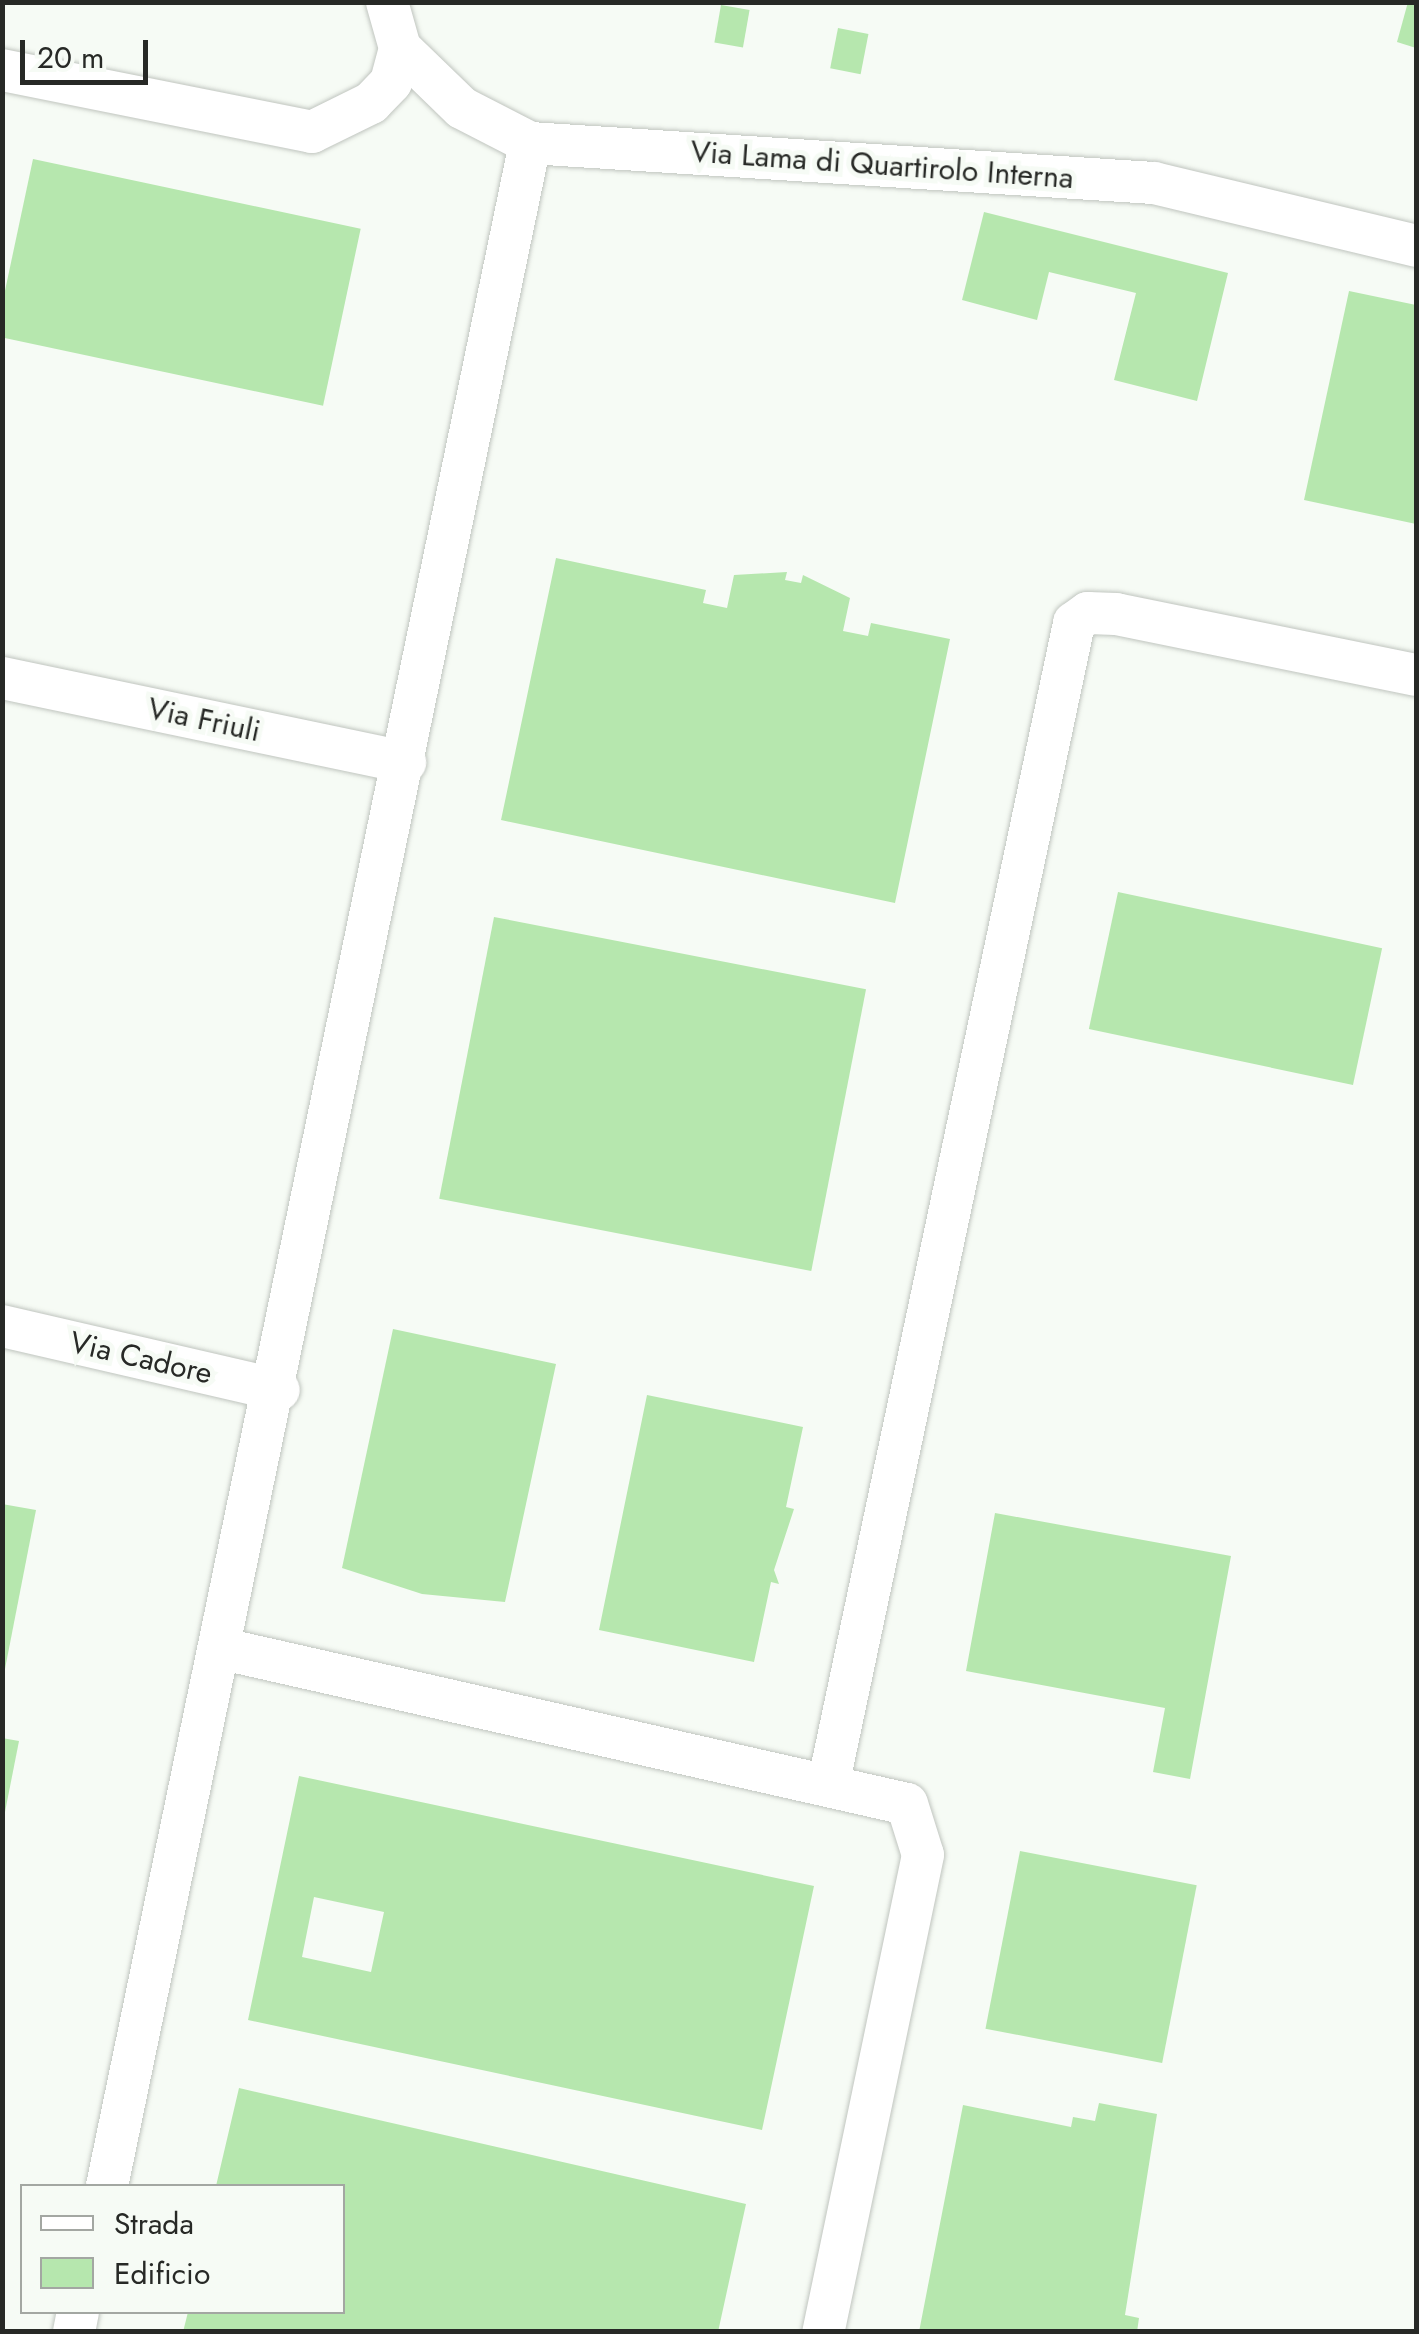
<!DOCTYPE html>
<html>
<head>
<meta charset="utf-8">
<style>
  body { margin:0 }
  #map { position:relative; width:1419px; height:2334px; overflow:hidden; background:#f6fbf5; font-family:Jost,sans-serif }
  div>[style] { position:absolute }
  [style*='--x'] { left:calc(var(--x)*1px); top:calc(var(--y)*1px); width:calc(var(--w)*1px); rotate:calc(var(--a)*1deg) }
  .building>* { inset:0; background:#b6e7ae; transform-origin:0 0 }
  .roads { filter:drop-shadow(0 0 2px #c0c5bf) drop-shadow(0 0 2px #c0c5bf) }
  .minor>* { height:42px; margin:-21px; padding:0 21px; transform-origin:21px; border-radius:21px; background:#fff }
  span { translate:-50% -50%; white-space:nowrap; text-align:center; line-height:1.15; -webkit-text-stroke:10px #f6fbf5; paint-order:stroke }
  .street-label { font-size:30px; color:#272926 }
  .frame { position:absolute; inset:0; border:5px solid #272926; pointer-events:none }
  .legend { position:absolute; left:20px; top:2184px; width:325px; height:130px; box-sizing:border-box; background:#f6fbf5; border:2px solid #a3a7a2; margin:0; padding:12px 18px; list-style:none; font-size:30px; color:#272926 }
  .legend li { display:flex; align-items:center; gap:20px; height:50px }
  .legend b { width:50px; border:2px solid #a3a7a2 }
  .scale { position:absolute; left:20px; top:40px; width:128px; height:45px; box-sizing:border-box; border:5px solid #272926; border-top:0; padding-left:12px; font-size:30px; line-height:35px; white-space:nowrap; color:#272926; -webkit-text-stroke:8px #f6fbf5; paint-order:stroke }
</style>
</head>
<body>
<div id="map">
  <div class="building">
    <i style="clip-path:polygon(1408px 2px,1416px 2px,1416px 48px,1397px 42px)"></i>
    <i style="left:721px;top:5px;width:29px;height:38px;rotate:10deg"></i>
    <i style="left:838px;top:28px;width:31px;height:41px;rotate:11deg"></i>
    <i style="left:33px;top:159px;width:335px;height:181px;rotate:12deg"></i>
    <i style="clip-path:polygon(984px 212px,1228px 273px,1197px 401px,1114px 380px,1136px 293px,1049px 272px,1037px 320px,962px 300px)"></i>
    <i style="clip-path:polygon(1349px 291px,1416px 305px,1416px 524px,1304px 500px)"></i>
    <i style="clip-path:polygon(556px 558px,706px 590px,703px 603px,727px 608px,734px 575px,787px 572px,785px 580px,801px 583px,803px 575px,850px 598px,843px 631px,868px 636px,871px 623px,950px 639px,895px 903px,501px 820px)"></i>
    <i style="left:1118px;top:892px;width:270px;height:140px;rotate:12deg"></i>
    <i style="left:494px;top:917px;width:379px;height:287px;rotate:11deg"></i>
    <i style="clip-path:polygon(393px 1329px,556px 1364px,505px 1602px,422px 1594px,342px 1568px)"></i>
    <i style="clip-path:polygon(647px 1395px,803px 1427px,786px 1507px,794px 1509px,774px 1570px,779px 1584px,771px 1582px,754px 1662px,599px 1630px)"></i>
    <i style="clip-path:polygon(2px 1504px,36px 1510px,4px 1674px,2px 1674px)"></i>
    <i style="clip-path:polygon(995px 1513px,1231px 1556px,1190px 1779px,1153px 1772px,1165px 1708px,966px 1671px)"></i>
    <i style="clip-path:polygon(2px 1738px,19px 1741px,4px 1817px,2px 1816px)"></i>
    <i style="clip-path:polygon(evenodd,299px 1776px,814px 1886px,762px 2130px,248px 2020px,299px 1776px,314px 1897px,384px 1912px,371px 1972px,302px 1957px,314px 1897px)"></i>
    <i style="left:1020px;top:1851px;width:180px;height:181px;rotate:11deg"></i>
    <i style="clip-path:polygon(239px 2088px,746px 2204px,718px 2332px,183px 2332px,188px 2312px,342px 2312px,342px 2186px,216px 2186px)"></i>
    <i style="clip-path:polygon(1099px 2103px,1157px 2114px,1125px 2315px,1139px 2318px,1137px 2332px,919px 2332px,963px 2105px,1071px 2127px,1073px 2117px,1095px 2121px)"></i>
  </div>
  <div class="roads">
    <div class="minor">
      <i style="--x:387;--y:2;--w:48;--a:74.2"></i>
      <i style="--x:400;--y:48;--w:86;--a:44.1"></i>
      <i style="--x:462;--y:108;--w:76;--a:27.2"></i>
      <i style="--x:530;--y:143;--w:625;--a:3.67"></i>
      <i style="--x:1154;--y:183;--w:269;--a:13.5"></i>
      <i style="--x:2;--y:70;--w:316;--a:11.3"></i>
      <i style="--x:312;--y:132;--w:66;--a:-26.2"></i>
      <i style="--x:371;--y:103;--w:29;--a:-46"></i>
      <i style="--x:391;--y:82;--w:35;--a:-75"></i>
      <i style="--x:2;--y:678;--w:412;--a:11.8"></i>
      <i style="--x:2;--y:1326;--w:284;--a:13"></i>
      <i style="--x:223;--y:1649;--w:701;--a:12.77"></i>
      <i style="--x:907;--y:1804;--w:53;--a:72.6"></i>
      <i style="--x:923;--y:1855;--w:487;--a:101.8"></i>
      <i style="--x:829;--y:1781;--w:1184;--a:-78.05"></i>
      <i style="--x:1074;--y:623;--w:17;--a:-36"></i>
      <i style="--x:1088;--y:613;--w:28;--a:2"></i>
      <i style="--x:1116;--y:614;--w:306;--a:11.5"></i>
      <i style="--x:107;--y:2186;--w:2086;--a:-78.3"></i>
      <i style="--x:74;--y:2332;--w:20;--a:-79"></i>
    </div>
  </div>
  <div class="street-label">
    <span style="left:882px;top:165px;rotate:4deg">Via Lama di Quartirolo Interna</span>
    <span style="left:204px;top:720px;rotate:12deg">Via Friuli</span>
    <span style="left:141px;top:1358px;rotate:13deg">Via Cadore</span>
  </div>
  <div class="frame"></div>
  <ul class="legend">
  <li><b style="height:12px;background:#fff"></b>Strada</li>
  <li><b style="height:28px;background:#b6e7ae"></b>Edificio</li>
  </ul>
  <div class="scale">20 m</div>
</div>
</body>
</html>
